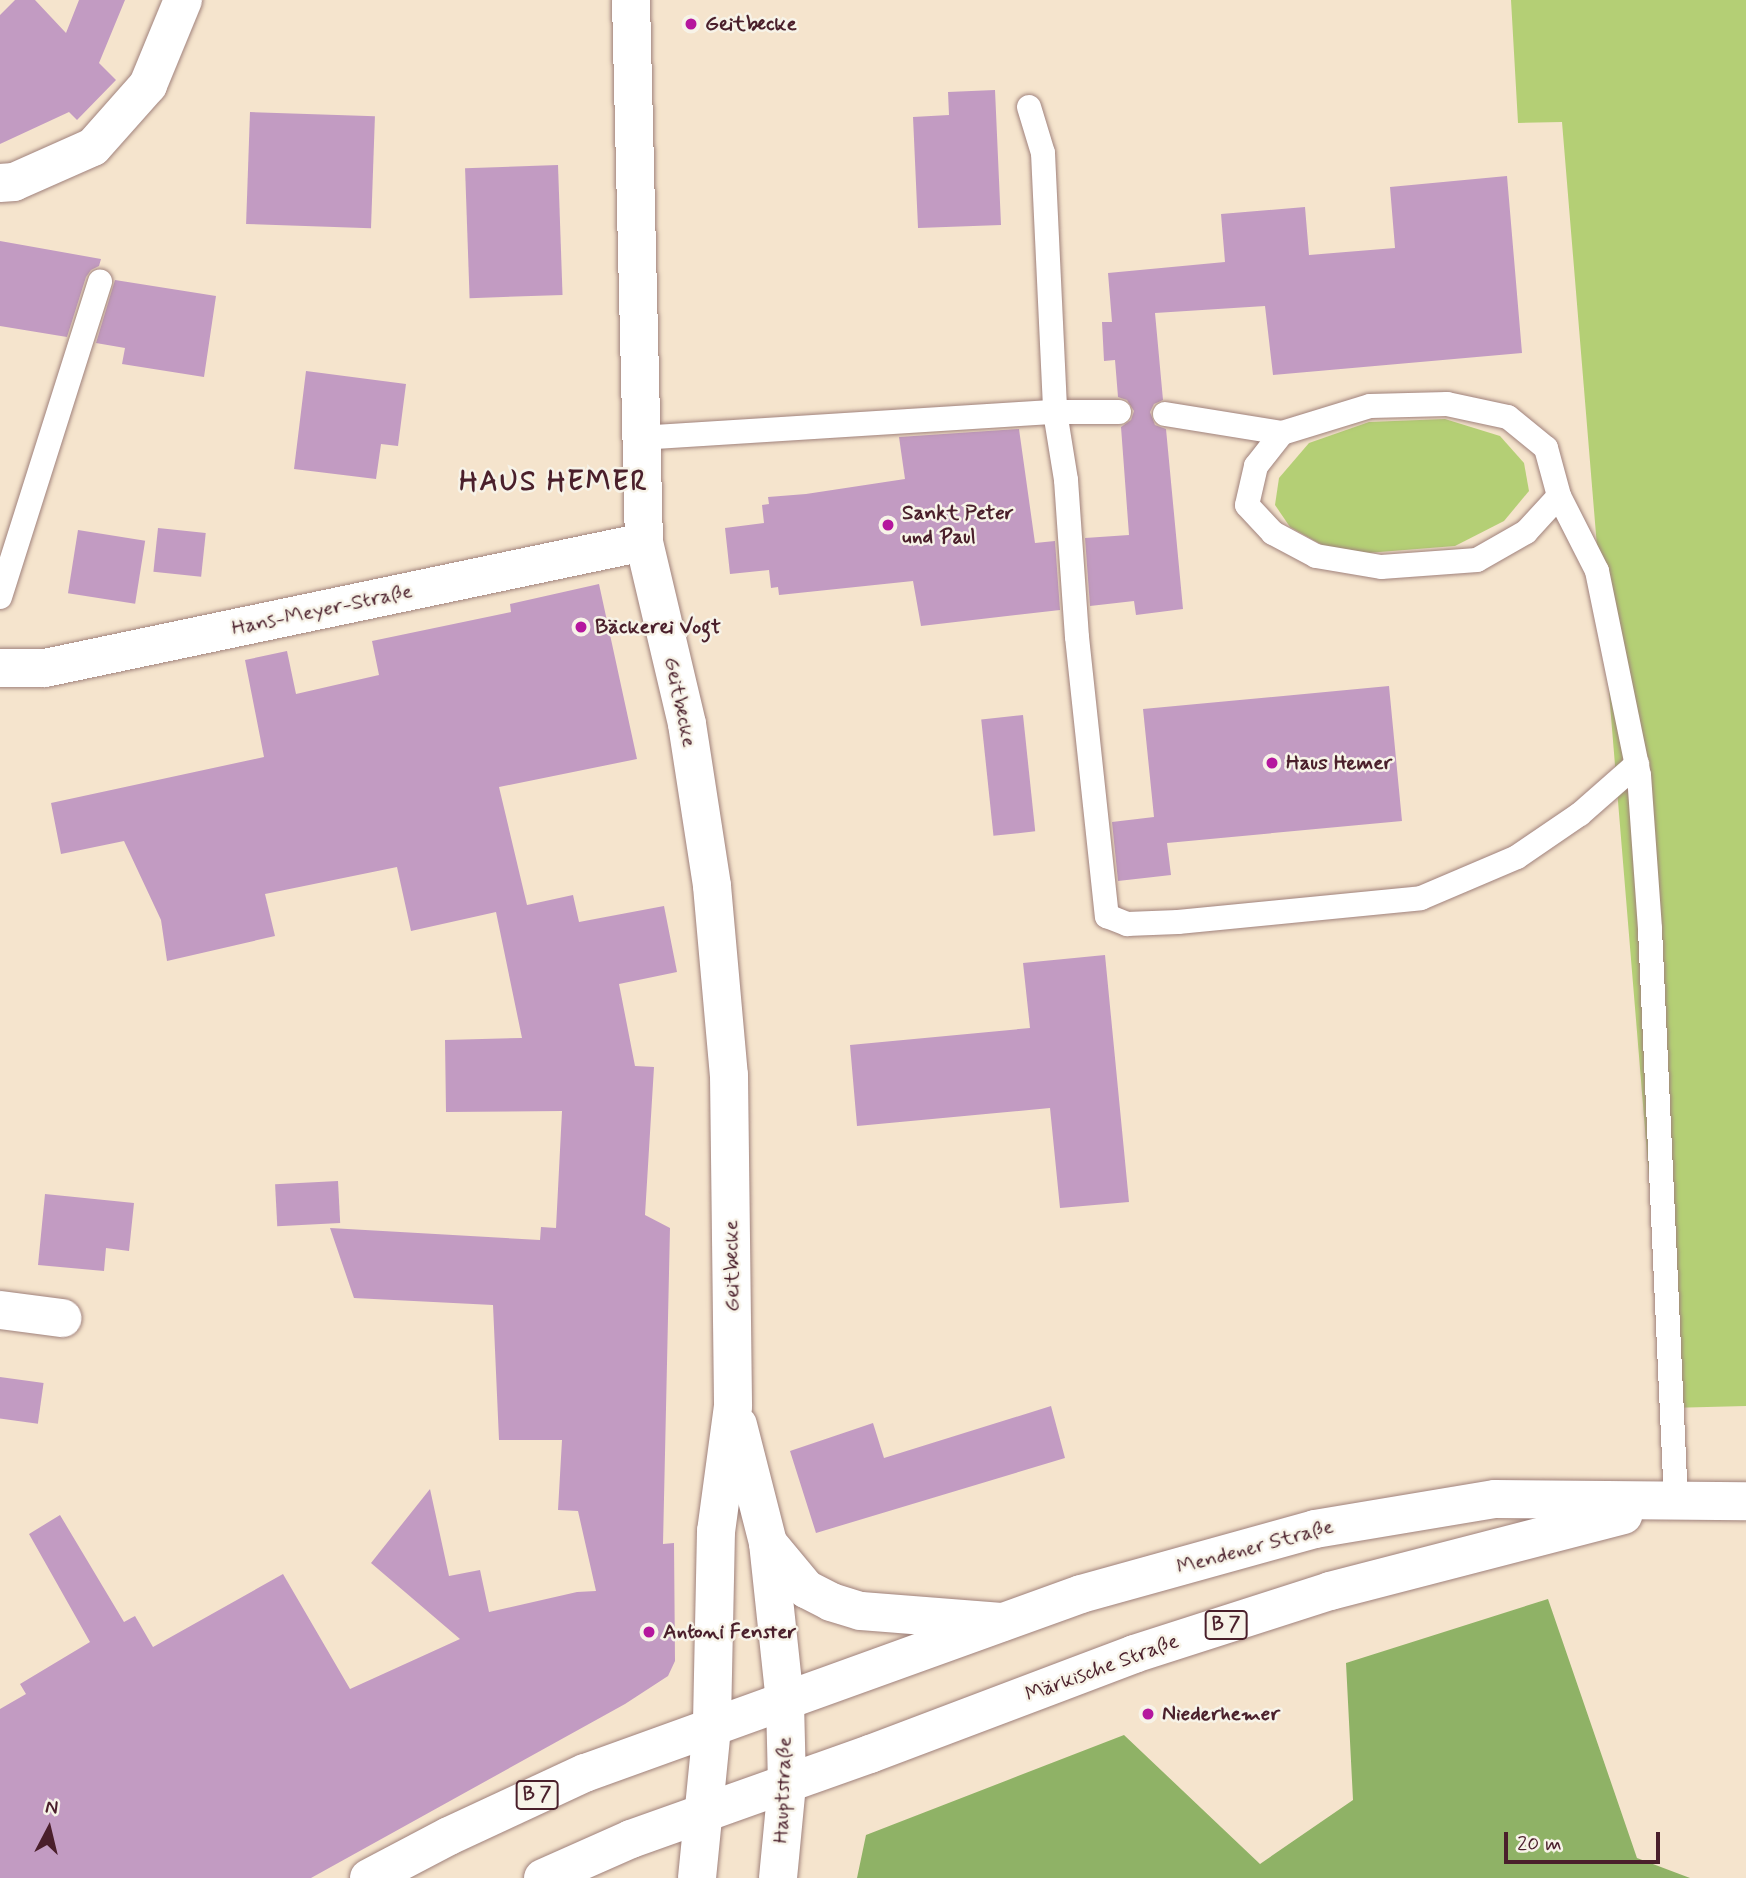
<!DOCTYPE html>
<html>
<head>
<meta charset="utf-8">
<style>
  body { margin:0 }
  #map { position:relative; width:1746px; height:1878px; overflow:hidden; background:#f5e4cd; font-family:Mynerve,sans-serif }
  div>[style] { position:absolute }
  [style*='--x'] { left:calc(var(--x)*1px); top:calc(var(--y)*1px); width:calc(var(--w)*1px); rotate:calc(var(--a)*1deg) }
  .green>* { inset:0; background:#b4cf75 }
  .forest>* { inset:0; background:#8fb266 }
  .building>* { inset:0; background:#c29bc2; transform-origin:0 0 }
  .roads { filter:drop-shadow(0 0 2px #a0827c) drop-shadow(0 0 2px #a0827c) }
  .service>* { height:24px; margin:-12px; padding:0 12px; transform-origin:12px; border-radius:12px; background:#fff }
  .minor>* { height:38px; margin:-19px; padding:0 19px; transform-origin:19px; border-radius:19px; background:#fff }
  .tertiary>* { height:38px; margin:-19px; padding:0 19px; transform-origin:19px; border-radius:19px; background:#fff }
  .secondary>* { height:38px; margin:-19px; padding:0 19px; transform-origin:19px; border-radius:19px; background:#fff }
  .primary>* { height:38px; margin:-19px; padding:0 19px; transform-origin:19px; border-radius:19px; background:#fff }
  .dots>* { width:19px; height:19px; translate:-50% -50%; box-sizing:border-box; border:4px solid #f7f3e8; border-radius:50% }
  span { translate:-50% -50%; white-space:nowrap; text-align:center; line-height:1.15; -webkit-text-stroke:5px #f7f3e8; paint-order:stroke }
  .shield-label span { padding:2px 5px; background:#f7f3e8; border:2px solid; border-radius:5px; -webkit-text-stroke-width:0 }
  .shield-label { font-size:19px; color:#4a1f2b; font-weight:700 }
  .poi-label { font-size:21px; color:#4a1f2b; font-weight:700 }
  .left { translate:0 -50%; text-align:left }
  .street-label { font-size:21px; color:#4a1f2b }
  .district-label { font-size:28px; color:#4a1f2b; font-weight:700; letter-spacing:2px }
  .north { position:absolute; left:14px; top:1794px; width:70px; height:70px; -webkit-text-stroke:5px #f7f3e8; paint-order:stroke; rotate:7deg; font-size:19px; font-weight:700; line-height:28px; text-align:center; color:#4a1f2b }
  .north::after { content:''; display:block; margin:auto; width:24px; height:32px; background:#4a1f2b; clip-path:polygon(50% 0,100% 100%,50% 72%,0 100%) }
  .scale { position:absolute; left:1504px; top:1832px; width:156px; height:32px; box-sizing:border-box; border:4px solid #4a1f2b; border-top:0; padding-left:9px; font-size:21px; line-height:24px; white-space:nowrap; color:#4a1f2b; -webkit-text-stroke:5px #f7f3e8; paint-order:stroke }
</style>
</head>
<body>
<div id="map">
  <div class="green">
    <i style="clip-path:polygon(1511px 0,1746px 0,1746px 1406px,1668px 1408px,1562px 122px,1518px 123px)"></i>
    <i style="clip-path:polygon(1445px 419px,1500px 436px,1524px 463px,1529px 491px,1504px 521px,1455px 546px,1367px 553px,1324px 546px,1290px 527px,1275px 505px,1279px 478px,1309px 443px,1369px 422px)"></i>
  </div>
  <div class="forest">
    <i style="clip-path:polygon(1548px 1599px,1637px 1858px,1690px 1878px,857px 1878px,866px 1835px,1124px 1735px,1260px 1864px,1353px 1800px,1346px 1663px)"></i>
  </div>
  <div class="building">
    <i style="clip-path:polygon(15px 0,35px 0,66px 33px,79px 0,125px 0,99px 63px,116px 80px,77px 120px,69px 112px,0 144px,0 15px)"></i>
    <i style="clip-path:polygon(995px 90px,1001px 225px,918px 228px,913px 117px,949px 115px,948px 92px)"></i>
    <i style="left:250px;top:112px;width:125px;height:112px;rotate:2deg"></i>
    <i style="left:558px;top:165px;width:130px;height:93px;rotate:88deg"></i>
    <i style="clip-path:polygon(1507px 176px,1522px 353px,1273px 375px,1265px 306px,1155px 313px,1163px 400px,1154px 404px,1150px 412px,1155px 425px,1166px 429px,1183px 609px,1136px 615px,1134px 601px,1090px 606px,1085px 538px,1129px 535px,1121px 427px,1131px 420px,1134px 411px,1127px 400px,1118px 397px,1115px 360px,1104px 361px,1102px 322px,1112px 322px,1108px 273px,1225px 262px,1221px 214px,1305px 207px,1309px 255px,1395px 248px,1390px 187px)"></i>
    <i style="clip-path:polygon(0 241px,101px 259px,99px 266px,91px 270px,86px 277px,67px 337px,0 326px)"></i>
    <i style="clip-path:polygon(115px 280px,216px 296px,204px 377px,122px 364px,125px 348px,96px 343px)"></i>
    <i style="clip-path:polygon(306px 371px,406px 384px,398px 446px,381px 444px,376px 479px,294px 469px)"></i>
    <i style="clip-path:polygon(1019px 429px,1035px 543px,1055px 541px,1060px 610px,921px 626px,913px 581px,779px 595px,778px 587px,771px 588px,769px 570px,730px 574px,725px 528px,764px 523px,762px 505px,769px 504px,768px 497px,806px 494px,905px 479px,899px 437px)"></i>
    <i style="left:158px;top:528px;width:48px;height:44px;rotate:6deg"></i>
    <i style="left:78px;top:530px;width:68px;height:64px;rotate:9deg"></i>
    <i style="clip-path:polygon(599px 584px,637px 759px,499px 787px,527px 905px,573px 895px,579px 922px,664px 906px,677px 972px,619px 984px,635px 1066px,654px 1067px,645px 1215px,670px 1228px,663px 1544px,674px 1543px,675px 1661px,668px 1676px,625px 1704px,311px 1878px,0 1878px,0 1709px,26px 1694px,20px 1684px,90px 1642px,29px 1534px,60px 1515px,124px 1622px,135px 1616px,153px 1647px,283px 1574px,350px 1689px,460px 1639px,371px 1563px,430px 1489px,449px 1576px,480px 1570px,489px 1612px,577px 1592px,596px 1591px,578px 1511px,558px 1510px,562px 1440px,499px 1440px,493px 1305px,354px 1298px,330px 1228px,540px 1240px,541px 1227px,556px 1228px,562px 1111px,446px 1112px,445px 1040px,522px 1038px,496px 912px,411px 931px,397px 867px,265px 894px,275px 936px,167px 961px,161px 920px,124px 841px,61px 854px,51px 803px,264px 757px,245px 660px,287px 651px,296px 694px,379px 675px,372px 641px,511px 612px,510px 604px)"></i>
    <i style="clip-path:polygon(1389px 686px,1402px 821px,1167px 843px,1171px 875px,1118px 881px,1112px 822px,1154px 817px,1143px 709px)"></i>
    <i style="left:1023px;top:715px;width:117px;height:42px;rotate:84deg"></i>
    <i style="clip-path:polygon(1105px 955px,1129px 1202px,1060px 1208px,1050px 1108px,857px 1126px,850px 1045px,1030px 1028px,1023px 963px)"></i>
    <i style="left:338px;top:1181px;width:42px;height:63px;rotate:87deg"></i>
    <i style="clip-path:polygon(45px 1194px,134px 1203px,129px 1251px,106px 1248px,104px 1271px,38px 1265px)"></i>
    <i style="left:0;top:1377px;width:44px;height:41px;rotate:8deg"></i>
    <i style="clip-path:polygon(1051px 1406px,1065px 1458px,816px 1533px,790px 1451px,873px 1423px,884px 1458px)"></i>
  </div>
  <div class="roads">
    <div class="service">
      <i style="--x:1029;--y:107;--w:48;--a:73.1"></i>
      <i style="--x:1043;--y:153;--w:259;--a:87.3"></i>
      <i style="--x:1055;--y:412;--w:69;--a:80.8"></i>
      <i style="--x:1066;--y:480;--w:157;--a:86"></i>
      <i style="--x:1077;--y:637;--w:281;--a:83.9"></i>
      <i style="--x:1107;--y:916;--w:22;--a:22"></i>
      <i style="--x:1127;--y:924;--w:51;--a:-2.2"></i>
      <i style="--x:1178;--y:922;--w:244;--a:-5.6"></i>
      <i style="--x:1421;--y:898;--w:104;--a:-23.1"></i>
      <i style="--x:1517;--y:857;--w:76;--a:-34.3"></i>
      <i style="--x:1580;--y:814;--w:76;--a:-41.3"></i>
      <i style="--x:1165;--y:414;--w:119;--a:9.2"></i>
      <i style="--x:639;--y:438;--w:417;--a:-3.6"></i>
      <i style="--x:1055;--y:412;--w:64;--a:0"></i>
      <i style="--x:1559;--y:496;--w:49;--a:132.5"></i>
      <i style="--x:1526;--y:532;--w:56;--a:150.3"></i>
      <i style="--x:1477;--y:560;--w:96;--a:175.8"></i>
      <i style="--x:1381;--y:567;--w:66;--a:-170.4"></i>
      <i style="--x:1316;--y:556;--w:49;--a:-151.9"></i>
      <i style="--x:1273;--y:533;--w:38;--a:-133"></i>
      <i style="--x:1247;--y:505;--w:40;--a:-77"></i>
      <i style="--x:1256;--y:466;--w:42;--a:-51.8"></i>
      <i style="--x:1282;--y:433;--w:92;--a:-17.1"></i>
      <i style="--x:1370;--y:406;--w:77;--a:-1.5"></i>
      <i style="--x:1447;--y:404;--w:62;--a:12"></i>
      <i style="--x:1508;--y:417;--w:49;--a:39.2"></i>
      <i style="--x:1546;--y:448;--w:50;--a:74.8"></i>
      <i style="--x:1559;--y:496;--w:84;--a:63.1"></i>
      <i style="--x:1597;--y:571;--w:208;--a:78.4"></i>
      <i style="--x:1639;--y:775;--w:154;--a:85.9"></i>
      <i style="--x:1650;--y:929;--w:574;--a:87.4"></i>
      <i style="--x:0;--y:597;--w:331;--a:-72.4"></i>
    </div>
    <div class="minor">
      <i style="--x:0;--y:183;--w:14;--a:-4"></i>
      <i style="--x:14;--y:182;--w:86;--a:-23.9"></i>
      <i style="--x:93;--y:147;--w:83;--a:-48.4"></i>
      <i style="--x:148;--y:85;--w:92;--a:-67.6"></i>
      <i style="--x:0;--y:668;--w:45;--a:0"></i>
      <i style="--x:45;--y:668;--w:612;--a:-11.88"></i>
      <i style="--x:0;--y:1310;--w:63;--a:7.4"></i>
    </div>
    <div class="tertiary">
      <i style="--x:631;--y:0;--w:542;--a:88.63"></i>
      <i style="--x:644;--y:542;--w:187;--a:76.7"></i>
      <i style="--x:687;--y:724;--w:164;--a:81.2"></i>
      <i style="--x:712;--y:886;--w:190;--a:84.9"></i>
      <i style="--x:729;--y:1075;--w:331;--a:89.3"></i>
      <i style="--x:733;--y:1406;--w:126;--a:97.7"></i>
      <i style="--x:716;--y:1531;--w:198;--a:91.2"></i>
      <i style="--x:738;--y:1425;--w:122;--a:75.7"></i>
      <i style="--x:768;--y:1543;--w:160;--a:83.9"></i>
      <i style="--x:768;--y:1543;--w:60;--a:50.4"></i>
      <i style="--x:806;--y:1589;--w:28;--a:27"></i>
      <i style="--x:831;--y:1602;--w:31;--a:17"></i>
      <i style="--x:861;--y:1611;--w:141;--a:4.5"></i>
    </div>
    <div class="secondary">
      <i style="--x:697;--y:1878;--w:150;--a:-84.3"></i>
      <i style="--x:778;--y:1878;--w:94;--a:-84.5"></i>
      <i style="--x:787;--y:1784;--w:82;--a:-91.4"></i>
    </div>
    <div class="primary">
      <i style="--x:369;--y:1878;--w:90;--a:-27.7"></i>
      <i style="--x:449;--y:1836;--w:150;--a:-24.9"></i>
      <i style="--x:585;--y:1773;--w:527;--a:-19.84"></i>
      <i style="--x:1081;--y:1594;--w:243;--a:-15.5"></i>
      <i style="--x:1315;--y:1529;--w:182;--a:-9.5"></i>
      <i style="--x:1495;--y:1499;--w:251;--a:0.5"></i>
      <i style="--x:543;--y:1878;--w:96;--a:-23.9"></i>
      <i style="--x:631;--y:1839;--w:254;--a:-19.6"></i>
      <i style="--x:870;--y:1754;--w:282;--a:-20.7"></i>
      <i style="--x:1134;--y:1654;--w:206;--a:-17.8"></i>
      <i style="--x:1330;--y:1591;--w:303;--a:-14.5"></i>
    </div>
  </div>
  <div class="dots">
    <i style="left:691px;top:24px;background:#b5179e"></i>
    <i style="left:888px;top:525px;background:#b5179e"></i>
    <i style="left:581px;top:627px;background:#b5179e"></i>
    <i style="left:1272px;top:763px;background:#b5179e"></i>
    <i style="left:649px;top:1632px;background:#b5179e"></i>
    <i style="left:1148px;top:1714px;background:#b5179e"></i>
  </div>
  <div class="shield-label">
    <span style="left:1226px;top:1625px">B 7</span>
    <span style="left:537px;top:1795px">B 7</span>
  </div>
  <div class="poi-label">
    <span class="left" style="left:705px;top:24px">Geitbecke</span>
    <span class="left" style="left:902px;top:525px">Sankt Peter<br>und Paul</span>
    <span class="left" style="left:595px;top:627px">Bäckerei Vogt</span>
    <span class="left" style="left:1286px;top:763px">Haus Hemer</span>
    <span class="left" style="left:663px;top:1632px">Antoni Fenster</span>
    <span class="left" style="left:1162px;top:1714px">Niederhemer</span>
  </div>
  <div class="street-label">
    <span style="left:322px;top:610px;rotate:-12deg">Hans-Meyer-Straße</span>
    <span style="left:680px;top:702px;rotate:78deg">Geitbecke</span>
    <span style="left:732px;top:1266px;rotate:-91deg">Geitbecke</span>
    <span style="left:1255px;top:1547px;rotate:-15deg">Mendener Straße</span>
    <span style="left:1102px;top:1668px;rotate:-20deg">Märkische Straße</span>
    <span style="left:783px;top:1790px;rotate:-88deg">Hauptstraße</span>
  </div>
  <div class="district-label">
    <span style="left:554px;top:483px">HAUS HEMER</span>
  </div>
  <div class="north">N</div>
  <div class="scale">20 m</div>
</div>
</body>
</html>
